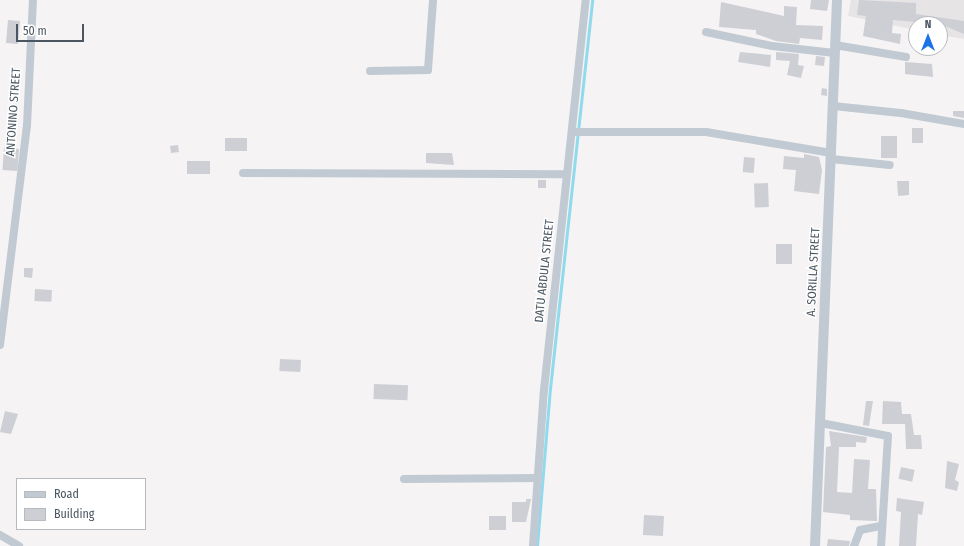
<!DOCTYPE html>
<html>
<head>
<meta charset="utf-8">
<style>
  body { margin:0 }
  #map { position:relative; width:964px; height:546px; overflow:hidden; background:#f5f3f3; font-family:"Fira Sans Condensed",sans-serif }
  div>[style] { position:absolute }
  [style*='--x'] { left:calc(var(--x)*1px); top:calc(var(--y)*1px); width:calc(var(--w)*1px); rotate:calc(var(--a)*1deg) }
  .education>* { inset:0; background:#e6e4e5 }
  .stream>* { height:2.5px; margin:-1.25px; padding:0 1.25px; transform-origin:1.25px; border-radius:1.25px; background:#90daee }
  .building>* { inset:0; background:#cdcfd5; transform-origin:0 0 }
  .minor>* { height:8px; margin:-4px; padding:0 4px; transform-origin:4px; border-radius:4px; background:#c1cad2 }
  .tertiary>* { height:10px; margin:-5px; padding:0 5px; transform-origin:5px; border-radius:5px; background:#c1cad2 }
  span { translate:-50% -50%; white-space:nowrap; text-align:center; line-height:1.15; -webkit-text-stroke:3px #fff; paint-order:stroke }
  .street-label { font-size:12px; color:#4a5661 }
  .legend { position:absolute; left:16px; top:478px; width:130px; height:52px; box-sizing:border-box; background:#fff; border:1px solid #b7bbc0; margin:0; padding:5px 7px; list-style:none; font-size:12px; color:#4a5661 }
  .legend li { display:flex; align-items:center; gap:8px; height:20px }
  .legend b { width:20px; border:1px solid #b7bbc0 }
  .north { position:absolute; left:908px; top:16px; width:40px; height:40px; box-sizing:border-box; background:#fff; border:1px solid #b7bbc0; border-radius:50%; rotate:0deg; font-size:11px; font-weight:700; line-height:16px; text-align:center; color:#4a5661 }
  .north::after { content:''; display:block; margin:auto; width:14px; height:18px; background:#1a73e8; clip-path:polygon(50% 0,100% 100%,50% 72%,0 100%) }
  .scale { position:absolute; left:16px; top:24px; width:68px; height:18px; box-sizing:border-box; border:2px solid #4a5661; border-top:0; padding-left:5px; font-size:12px; line-height:14px; white-space:nowrap; color:#4a5661; -webkit-text-stroke:3px #fff; paint-order:stroke }
</style>
</head>
<body>
<div id="map">
  <div class="education">
    <i style="clip-path:polygon(851px 0,964px 0,964px 39px,940px 35px,940px 24px,916px 24px,916px 30px,848px 16px)"></i>
  </div>
  <div class="stream">
    <i style="--x:537;--y:546;--w:158;--a:-85.3"></i>
    <i style="--x:550;--y:389;--w:391;--a:-83.8"></i>
  </div>
  <div class="building">
    <i style="clip-path:polygon(811px 0,829px 0,827px 11px,810px 9px)"></i>
    <i style="clip-path:polygon(859px 0,916px 3px,916px 14px,964px 21px,964px 34px,940px 24px,893px 20px,892px 33px,901px 34px,900px 44px,863px 36px,866px 16px,857px 15px)"></i>
    <i style="clip-path:polygon(721px 2px,784px 16px,784px 6px,797px 7px,796px 25px,823px 26px,822px 40px,800px 38px,799px 44px,776px 41px,756px 34px,756px 30px,719px 27px)"></i>
    <i style="left:8px;top:20px;width:12px;height:23px;rotate:5deg"></i>
    <i style="clip-path:polygon(740px 52px,771px 55px,770px 67px,738px 62px)"></i>
    <i style="clip-path:polygon(776px 52px,799px 54px,798px 65px,804px 66px,801px 78px,787px 75px,790px 61px,776px 60px)"></i>
    <i style="left:816px;top:56px;width:9px;height:9px;rotate:6deg"></i>
    <i style="clip-path:polygon(905px 62px,932px 64px,933px 77px,905px 74px)"></i>
    <i style="clip-path:polygon(822px 88px,827px 89px,827px 96px,821px 95px)"></i>
    <i style="clip-path:polygon(953px 111px,964px 111px,964px 118px,953px 116px)"></i>
    <i style="left:912px;top:128px;width:11px;height:15px"></i>
    <i style="left:881px;top:136px;width:16px;height:22px"></i>
    <i style="left:225px;top:138px;width:22px;height:13px"></i>
    <i style="left:178px;top:145px;width:7px;height:8px;rotate:82deg"></i>
    <i style="left:4px;top:148px;width:15px;height:22px;rotate:4deg"></i>
    <i style="clip-path:polygon(426px 153px,452px 153px,454px 165px,426px 163px)"></i>
    <i style="clip-path:polygon(804px 154px,819px 157px,822px 170px,819px 194px,794px 191px,796px 170px,783px 169px,784px 156px,804px 158px)"></i>
    <i style="left:744px;top:157px;width:11px;height:15px;rotate:5deg"></i>
    <i style="left:187px;top:161px;width:23px;height:13px"></i>
    <i style="left:538px;top:180px;width:8px;height:8px"></i>
    <i style="clip-path:polygon(897px 181px,909px 181px,909px 195px,898px 196px)"></i>
    <i style="left:768px;top:183px;width:24px;height:14px;rotate:88deg"></i>
    <i style="left:776px;top:244px;width:16px;height:20px"></i>
    <i style="clip-path:polygon(24px 268px,33px 268px,32px 278px,24px 277px)"></i>
    <i style="left:35px;top:289px;width:17px;height:12px;rotate:3deg"></i>
    <i style="left:280px;top:359px;width:21px;height:12px;rotate:3deg"></i>
    <i style="left:374px;top:384px;width:34px;height:15px;rotate:2deg"></i>
    <i style="clip-path:polygon(866px 401px,873px 401px,869px 426px,863px 425px)"></i>
    <i style="clip-path:polygon(883px 401px,901px 402px,902px 414px,911px 414px,914px 435px,921px 435px,922px 449px,906px 449px,905px 424px,882px 424px)"></i>
    <i style="clip-path:polygon(5px 411px,18px 414px,11px 434px,0 432px)"></i>
    <i style="clip-path:polygon(829px 431px,867px 437px,866px 443px,856px 442px,856px 447px,839px 447px,837px 492px,852px 493px,854px 459px,870px 460px,868px 489px,876px 489px,877px 521px,850px 520px,850px 515px,823px 512px,826px 447px,831px 446px)"></i>
    <i style="clip-path:polygon(947px 461px,959px 464px,955px 480px,959px 482px,957px 491px,945px 488px)"></i>
    <i style="left:901px;top:467px;width:14px;height:12px;rotate:12deg"></i>
    <i style="clip-path:polygon(897px 498px,924px 502px,922px 515px,918px 514px,916px 546px,899px 546px,901px 512px,896px 511px)"></i>
    <i style="clip-path:polygon(526px 499px,531px 499px,526px 522px,512px 522px,512px 502px,526px 502px)"></i>
    <i style="left:644px;top:515px;width:20px;height:20px;rotate:3deg"></i>
    <i style="left:489px;top:516px;width:17px;height:14px"></i>
    <i style="clip-path:polygon(828px 539px,850px 541px,849px 546px,827px 546px)"></i>
  </div>
  <div class="minor">
    <i style="--x:706;--y:32;--w:67;--a:12"></i>
    <i style="--x:772;--y:46;--w:63;--a:6.3"></i>
    <i style="--x:835;--y:45;--w:72;--a:9.6"></i>
    <i style="--x:370;--y:71;--w:58;--a:-1"></i>
    <i style="--x:428;--y:70;--w:70;--a:-85.9"></i>
    <i style="--x:833;--y:106;--w:68;--a:5.9"></i>
    <i style="--x:901;--y:113;--w:64;--a:9.9"></i>
    <i style="--x:572;--y:132;--w:134;--a:0"></i>
    <i style="--x:706;--y:132;--w:127;--a:9.5"></i>
    <i style="--x:831;--y:159;--w:59;--a:5.8"></i>
    <i style="--x:243;--y:173;--w:324;--a:0.2"></i>
    <i style="--x:0;--y:345;--w:221;--a:-83"></i>
    <i style="--x:27;--y:126;--w:126;--a:-87.3"></i>
    <i style="--x:821;--y:423;--w:68;--a:11"></i>
    <i style="--x:888;--y:436;--w:110;--a:93.6"></i>
    <i style="--x:404;--y:479;--w:134;--a:-0.4"></i>
    <i style="--x:0;--y:535;--w:22;--a:30"></i>
    <i style="--x:533;--y:546;--w:156;--a:-86"></i>
    <i style="--x:544;--y:390;--w:392;--a:-83.9"></i>
    <i style="--x:854;--y:546;--w:17;--a:-69"></i>
    <i style="--x:860;--y:530;--w:21;--a:-11"></i>
  </div>
  <div class="tertiary">
    <i style="--x:815;--y:546;--w:546;--a:-87.69"></i>
  </div>
  <div class="street-label">
    <span style="left:14px;top:112px;rotate:-86deg">ANTONINO STREET</span>
    <span style="left:545px;top:271px;rotate:-84deg">DATU ABDULA STREET</span>
    <span style="left:814px;top:272px;rotate:-87deg">A. SORILLA STREET</span>
  </div>
  <ul class="legend">
  <li><b style="height:5px;background:#c1cad2"></b>Road</li>
  <li><b style="height:11px;background:#cdcfd5"></b>Building</li>
  </ul>
  <div class="north">N</div>
  <div class="scale">50 m</div>
</div>
</body>
</html>
